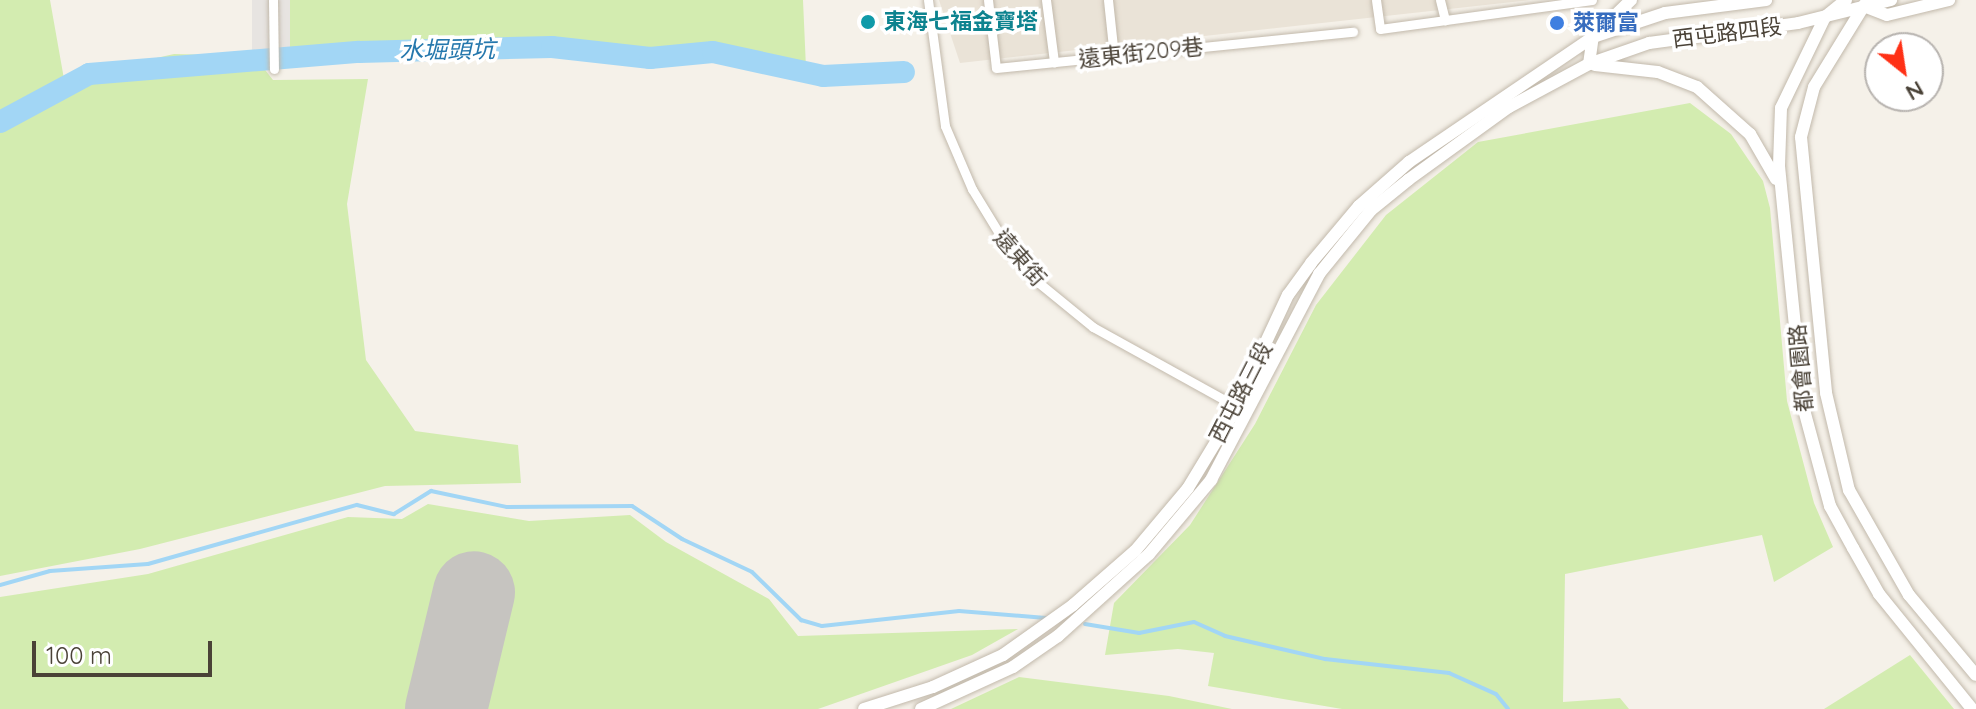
<!DOCTYPE html>
<html>
<head>
<meta charset="utf-8">
<style>
  body { margin:0 }
  #map { position:relative; width:1976px; height:709px; overflow:hidden; background:#f5f1e9; font-family:Quicksand,"Noto Sans TC",sans-serif }
  div>[style] { position:absolute }
  [style*='--x'] { left:calc(var(--x)*1px); top:calc(var(--y)*1px); width:calc(var(--w)*1px); rotate:calc(var(--a)*1deg) }
  .residential>* { inset:0; background:#eae3d7 }
  .green>* { inset:0; background:#d3ecb0 }
  .parking>* { inset:0; background:#e7e4e1; transform-origin:0 0 }
  .stream>* { height:4px; margin:-2px; padding:0 2px; transform-origin:2px; border-radius:2px; background:#a2d6f5 }
  .river>* { height:22px; margin:-11px; padding:0 11px; transform-origin:11px; border-radius:11px; background:#a2d6f5 }
  .runway>* { height:82px; margin:-41px; padding:0 41px; transform-origin:41px; border-radius:41px; background:#c6c4c0 }
  .roads { filter:drop-shadow(0 0 2px #c2b9ab) drop-shadow(0 0 2px #c2b9ab) }
  .minor>* { height:9px; margin:-4.5px; padding:0 4.5px; transform-origin:4.5px; border-radius:4.5px; background:#fff }
  .tertiary>* { height:12px; margin:-6px; padding:0 6px; transform-origin:6px; border-radius:6px; background:#fff }
  .dots>* { width:22px; height:22px; translate:-50% -50%; box-sizing:border-box; border:4px solid #fff; border-radius:50% }
  span { translate:-50% -50%; white-space:nowrap; text-align:center; line-height:1.15; -webkit-text-stroke:7px #fff; paint-order:stroke }
  .culture-label { font-size:22px; color:#0d838f; font-weight:700 }
  .left { translate:0 -50%; text-align:left }
  .shop-label { font-size:22px; color:#366cbe; font-weight:700 }
  .street-label { font-size:22px; color:#4a4237 }
  .water-label { font-size:24px; color:#2678ad; font-style:italic }
  .north { position:absolute; left:1864px; top:32px; width:80px; height:80px; box-sizing:border-box; background:#fff; border:2px solid #b7b3af; border-radius:50%; rotate:150deg; font-size:22px; font-weight:700; line-height:32px; text-align:center; color:#4a4237 }
  .north::after { content:''; display:block; margin:auto; width:28px; height:36px; background:#ff3116; clip-path:polygon(50% 0,100% 100%,50% 72%,0 100%) }
  .scale { position:absolute; left:32px; top:641px; width:180px; height:36px; box-sizing:border-box; border:4px solid #4a4237; border-top:0; padding-left:10px; font-size:24px; line-height:28px; white-space:nowrap; color:#4a4237; -webkit-text-stroke:6px #fff; paint-order:stroke }
</style>
</head>
<body>
<div id="map">
  <div class="residential">
    <i style="clip-path:polygon(939px 0,1530px 0,960px 63px)"></i>
  </div>
  <div class="green">
    <i style="clip-path:polygon(0 0,50px 0,64px 79px,174px 54px,254px 56px,252px 0,803px 0,806px 68px,712px 48px,650px 55px,551px 44px,255px 57px,273px 80px,368px 79px,347px 204px,366px 360px,415px 431px,518px 445px,521px 483px,385px 486px,140px 549px,0 576px)"></i>
    <i style="clip-path:polygon(1690px 103px,1731px 134px,1763px 181px,1770px 208px,1787px 401px,1814px 503px,1833px 547px,1774px 582px,1762px 535px,1565px 574px,1563px 702px,1620px 698px,1629px 709px,1342px 709px,1208px 686px,1214px 653px,1178px 649px,1105px 655px,1114px 603px,1190px 525px,1255px 424px,1316px 305px,1386px 215px,1478px 142px)"></i>
    <i style="clip-path:polygon(428px 504px,529px 521px,630px 515px,666px 542px,769px 599px,798px 636px,1018px 629px,972px 655px,818px 709px,0 709px,0 597px,148px 574px,348px 517px,402px 519px)"></i>
    <i style="clip-path:polygon(1910px 655px,1954px 709px,1824px 709px)"></i>
    <i style="clip-path:polygon(1019px 677px,1169px 696px,1232px 709px,951px 709px)"></i>
  </div>
  <div class="parking">
    <i style="left:252px;top:0;width:38px;height:56px"></i>
  </div>
  <div class="stream">
    <i style="--x:0;--y:585;--w:52;--a:-15.6"></i>
    <i style="--x:50;--y:571;--w:98;--a:-4.1"></i>
    <i style="--x:148;--y:564;--w:217;--a:-15.8"></i>
    <i style="--x:357;--y:505;--w:38;--a:14"></i>
    <i style="--x:394;--y:514;--w:44;--a:-31.9"></i>
    <i style="--x:431;--y:491;--w:78;--a:11.9"></i>
    <i style="--x:507;--y:507;--w:125;--a:-0.5"></i>
    <i style="--x:632;--y:506;--w:60;--a:33.4"></i>
    <i style="--x:682;--y:539;--w:77;--a:25.2"></i>
    <i style="--x:752;--y:572;--w:69;--a:44.4"></i>
    <i style="--x:801;--y:620;--w:22;--a:16"></i>
    <i style="--x:822;--y:626;--w:138;--a:-6.2"></i>
    <i style="--x:959;--y:611;--w:87;--a:4.6"></i>
    <i style="--x:1085;--y:624;--w:55;--a:9.5"></i>
    <i style="--x:1139;--y:633;--w:56;--a:-11.3"></i>
    <i style="--x:1194;--y:622;--w:34;--a:24"></i>
    <i style="--x:1225;--y:636;--w:103;--a:13"></i>
    <i style="--x:1325;--y:659;--w:125;--a:6.4"></i>
    <i style="--x:1449;--y:673;--w:51;--a:24.1"></i>
    <i style="--x:1496;--y:694;--w:19;--a:51"></i>
  </div>
  <div class="river">
    <i style="--x:0;--y:122;--w:101;--a:-28.3"></i>
    <i style="--x:89;--y:74;--w:271;--a:-4.7"></i>
    <i style="--x:359;--y:52;--w:193;--a:-1.5"></i>
    <i style="--x:552;--y:47;--w:99;--a:6.4"></i>
    <i style="--x:650;--y:58;--w:63;--a:-5.4"></i>
    <i style="--x:713;--y:52;--w:113;--a:12.3"></i>
    <i style="--x:823;--y:76;--w:81;--a:-2.8"></i>
  </div>
  <div class="runway">
    <i style="--x:446;--y:709;--w:120;--a:-76.5"></i>
  </div>
  <div class="roads">
    <div class="minor">
      <i style="--x:273;--y:0;--w:69;--a:89.2"></i>
      <i style="--x:928;--y:0;--w:127;--a:82.3"></i>
      <i style="--x:945;--y:126;--w:69;--a:66.8"></i>
      <i style="--x:972;--y:189;--w:69;--a:58.6"></i>
      <i style="--x:1008;--y:248;--w:47;--a:48.5"></i>
      <i style="--x:1039;--y:283;--w:70;--a:39.2"></i>
      <i style="--x:1093;--y:327;--w:167;--a:29"></i>
      <i style="--x:988;--y:0;--w:68;--a:83.3"></i>
      <i style="--x:996;--y:68;--w:359;--a:-5.8"></i>
      <i style="--x:1046;--y:0;--w:63;--a:82.6"></i>
      <i style="--x:1108;--y:0;--w:56;--a:83.9"></i>
      <i style="--x:1376;--y:0;--w:29;--a:82"></i>
      <i style="--x:1380;--y:29;--w:214;--a:-7.8"></i>
      <i style="--x:1440;--y:0;--w:21;--a:76"></i>
    </div>
    <div class="tertiary">
      <i style="--x:1846;--y:0;--w:27;--a:141"></i>
      <i style="--x:1825;--y:17;--w:101;--a:115.8"></i>
      <i style="--x:1781;--y:108;--w:58;--a:92"></i>
      <i style="--x:1779;--y:166;--w:241;--a:84.3"></i>
      <i style="--x:1803;--y:406;--w:104;--a:74.9"></i>
      <i style="--x:1830;--y:506;--w:48;--a:61.3"></i>
      <i style="--x:1853;--y:548;--w:53;--a:60.5"></i>
      <i style="--x:1879;--y:594;--w:148;--a:51"></i>
      <i style="--x:1865;--y:4;--w:97;--a:121.6"></i>
      <i style="--x:1814;--y:87;--w:52;--a:104.6"></i>
      <i style="--x:1801;--y:137;--w:257;--a:84.4"></i>
      <i style="--x:1826;--y:393;--w:100;--a:76.7"></i>
      <i style="--x:1849;--y:490;--w:121;--a:60.3"></i>
      <i style="--x:1909;--y:595;--w:104;--a:50.1"></i>
      <i style="--x:1866;--y:7;--w:22;--a:21"></i>
      <i style="--x:1887;--y:15;--w:64;--a:-13.6"></i>
      <i style="--x:1589;--y:64;--w:27;--a:-82"></i>
      <i style="--x:1593;--y:37;--w:53;--a:-44.2"></i>
      <i style="--x:1595;--y:65;--w:63;--a:6.3"></i>
      <i style="--x:1658;--y:72;--w:42;--a:21"></i>
      <i style="--x:1697;--y:87;--w:71;--a:41.6"></i>
      <i style="--x:1750;--y:134;--w:52;--a:60"></i>
      <i style="--x:864;--y:709;--w:72;--a:-17.7"></i>
      <i style="--x:933;--y:687;--w:77;--a:-24.6"></i>
      <i style="--x:1003;--y:655;--w:86;--a:-35.5"></i>
      <i style="--x:1073;--y:605;--w:82;--a:-41.1"></i>
      <i style="--x:1135;--y:551;--w:82;--a:-49.9"></i>
      <i style="--x:1188;--y:488;--w:83;--a:-58.8"></i>
      <i style="--x:1231;--y:417;--w:135;--a:-65"></i>
      <i style="--x:1288;--y:295;--w:39;--a:-54"></i>
      <i style="--x:1311;--y:263;--w:75;--a:-49.9"></i>
      <i style="--x:1359;--y:206;--w:67;--a:-41.3"></i>
      <i style="--x:1409;--y:162;--w:222;--a:-34.2"></i>
      <i style="--x:1593;--y:37;--w:76;--a:-18.4"></i>
      <i style="--x:1665;--y:13;--w:102;--a:-7.3"></i>
      <i style="--x:921;--y:709;--w:101;--a:-24.5"></i>
      <i style="--x:1013;--y:667;--w:55;--a:-34.6"></i>
      <i style="--x:1058;--y:636;--w:122;--a:-42"></i>
      <i style="--x:1149;--y:554;--w:97;--a:-50"></i>
      <i style="--x:1211;--y:480;--w:233;--a:-62.3"></i>
      <i style="--x:1319;--y:274;--w:82;--a:-50.9"></i>
      <i style="--x:1371;--y:210;--w:48;--a:-39"></i>
      <i style="--x:1408;--y:180;--w:125;--a:-35.9"></i>
      <i style="--x:1509;--y:107;--w:91;--a:-28.3"></i>
      <i style="--x:1589;--y:64;--w:64;--a:-19.3"></i>
      <i style="--x:1649;--y:43;--w:150;--a:-7.6"></i>
      <i style="--x:1798;--y:23;--w:96;--a:-13.9"></i>
    </div>
  </div>
  <div class="dots">
    <i style="left:868px;top:22px;background:#0f9aa8"></i>
    <i style="left:1557px;top:23px;background:#3f7fe0"></i>
  </div>
  <div class="culture-label">
    <span class="left" style="left:884px;top:22px">東海七福金寶塔</span>
  </div>
  <div class="shop-label">
    <span class="left" style="left:1573px;top:23px">萊爾富</span>
  </div>
  <div class="street-label">
    <span style="left:1727px;top:33px;rotate:-7deg">西屯路四段</span>
    <span style="left:1141px;top:53px;rotate:-6deg">遠東街209巷</span>
    <span style="left:1020px;top:258px;rotate:49deg">遠東街</span>
    <span style="left:1801px;top:368px;rotate:-95deg">都會園路</span>
    <span style="left:1241px;top:392px;rotate:-63deg">西屯路三段</span>
  </div>
  <div class="water-label">
    <span style="left:447px;top:50px;rotate:-1deg">水堀頭坑</span>
  </div>
  <div class="north">N</div>
  <div class="scale">100 m</div>
</div>
</body>
</html>
